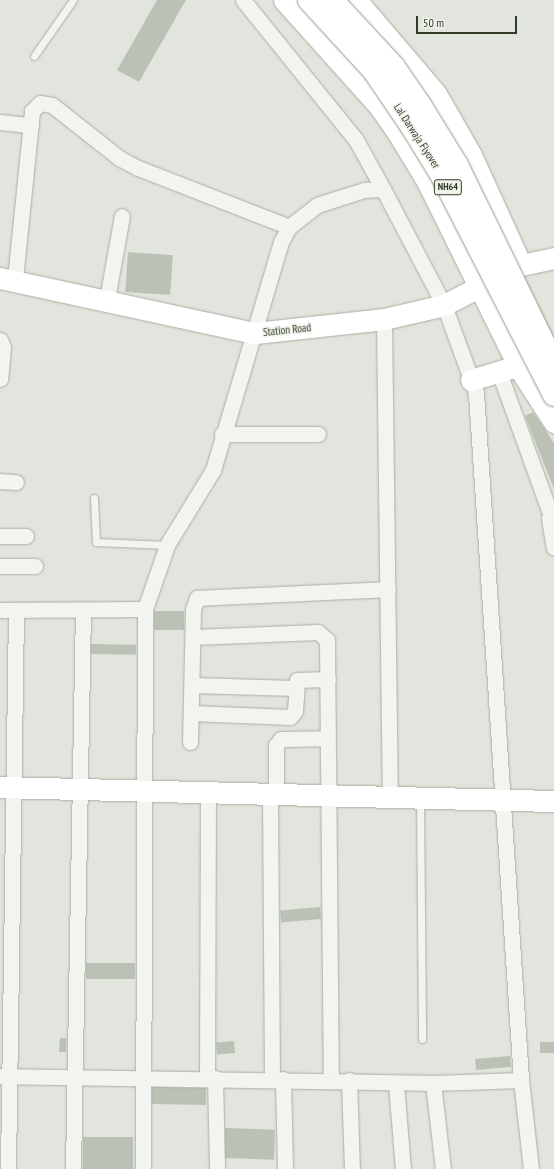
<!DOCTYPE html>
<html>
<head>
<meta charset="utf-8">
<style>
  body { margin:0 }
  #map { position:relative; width:554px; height:1169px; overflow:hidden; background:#e2e5dd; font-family:"PT Sans Narrow",sans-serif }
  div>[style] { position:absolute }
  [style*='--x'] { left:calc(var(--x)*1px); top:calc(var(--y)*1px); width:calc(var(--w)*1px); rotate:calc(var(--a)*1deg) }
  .building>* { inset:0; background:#bcc1b5; transform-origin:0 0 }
  .roads { filter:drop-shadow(0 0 1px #aaaea3) drop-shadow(0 0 1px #aaaea3) }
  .lane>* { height:7px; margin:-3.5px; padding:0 3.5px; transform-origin:3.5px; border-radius:3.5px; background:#f2f4ef }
  .street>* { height:15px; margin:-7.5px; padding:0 7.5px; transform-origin:7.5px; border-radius:7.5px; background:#f2f4ef }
  .secondary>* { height:21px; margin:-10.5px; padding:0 10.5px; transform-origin:10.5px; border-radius:10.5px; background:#fff }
  .bridges { filter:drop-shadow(0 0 1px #929a86) drop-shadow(0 0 1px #929a86) }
  .highway-bridge>* { height:22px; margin:-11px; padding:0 11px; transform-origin:11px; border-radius:11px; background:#fff }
  span { translate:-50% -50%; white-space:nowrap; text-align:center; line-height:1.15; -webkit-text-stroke:3px #f0f3ec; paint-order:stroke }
  .shield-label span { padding:1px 3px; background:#f0f3ec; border:1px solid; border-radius:3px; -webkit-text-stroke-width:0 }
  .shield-label { font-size:10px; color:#323a28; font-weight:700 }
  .street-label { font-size:11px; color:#323a28 }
  .scale { position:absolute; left:416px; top:16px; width:101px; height:18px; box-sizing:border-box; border:2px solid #323a28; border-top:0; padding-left:5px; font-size:12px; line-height:14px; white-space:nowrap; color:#323a28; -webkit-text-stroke:3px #f0f3ec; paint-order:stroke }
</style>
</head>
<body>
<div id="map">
  <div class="building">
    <i style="clip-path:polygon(157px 0,186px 0,139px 82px,117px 70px)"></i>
    <i style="left:128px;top:252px;width:45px;height:40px;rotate:4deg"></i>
    <i style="clip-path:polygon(533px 412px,554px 443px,554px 489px,525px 416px)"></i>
    <i style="left:184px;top:611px;width:19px;height:30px;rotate:90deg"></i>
    <i style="left:91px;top:644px;width:45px;height:10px;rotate:1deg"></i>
    <i style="left:320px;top:907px;width:12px;height:40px;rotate:85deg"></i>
    <i style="left:86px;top:963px;width:49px;height:16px"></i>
    <i style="clip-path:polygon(60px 1038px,66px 1038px,66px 1052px,59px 1052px)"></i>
    <i style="left:234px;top:1041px;width:12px;height:18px;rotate:85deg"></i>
    <i style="left:554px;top:1042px;width:11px;height:14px;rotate:90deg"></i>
    <i style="left:510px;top:1056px;width:11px;height:35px;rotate:85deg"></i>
    <i style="left:152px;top:1087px;width:54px;height:17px;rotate:1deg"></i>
    <i style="left:225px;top:1128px;width:50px;height:30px;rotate:2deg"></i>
    <i style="left:83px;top:1137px;width:50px;height:32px"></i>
  </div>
  <div class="roads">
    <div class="lane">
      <i style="--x:34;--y:56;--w:68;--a:-55.1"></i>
      <i style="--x:94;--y:498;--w:44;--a:87.4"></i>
      <i style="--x:96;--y:542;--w:71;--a:2.4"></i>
      <i style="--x:420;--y:799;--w:240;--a:89.5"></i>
    </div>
    <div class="street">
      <i style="--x:0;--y:122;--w:31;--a:6"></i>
      <i style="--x:383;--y:189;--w:131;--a:62.3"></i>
      <i style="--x:444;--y:305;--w:94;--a:70"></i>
      <i style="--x:476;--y:393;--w:688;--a:86.25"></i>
      <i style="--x:521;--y:1080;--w:90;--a:83.6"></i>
      <i style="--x:15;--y:279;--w:169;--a:-84.2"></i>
      <i style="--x:32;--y:111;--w:11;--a:-45"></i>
      <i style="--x:40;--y:103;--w:12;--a:9"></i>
      <i style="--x:52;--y:105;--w:85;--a:38.3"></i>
      <i style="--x:119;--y:158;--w:21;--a:28"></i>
      <i style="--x:138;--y:168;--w:162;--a:21.3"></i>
      <i style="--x:107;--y:299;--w:84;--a:-79.8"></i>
      <i style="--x:384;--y:319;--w:479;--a:89.3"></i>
      <i style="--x:0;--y:340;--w:8;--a:67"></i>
      <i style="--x:3;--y:347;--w:32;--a:95"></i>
      <i style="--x:499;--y:372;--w:162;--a:70.1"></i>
      <i style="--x:222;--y:434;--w:96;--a:0"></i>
      <i style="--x:0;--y:481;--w:16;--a:4"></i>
      <i style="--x:549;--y:518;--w:30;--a:81"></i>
      <i style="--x:0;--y:536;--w:26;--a:0"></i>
      <i style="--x:0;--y:566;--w:35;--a:0"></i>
      <i style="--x:0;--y:610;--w:145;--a:-0.4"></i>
      <i style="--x:193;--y:637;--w:125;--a:-2.3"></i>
      <i style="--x:318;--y:632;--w:12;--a:42"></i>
      <i style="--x:327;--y:640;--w:439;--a:89.5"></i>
      <i style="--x:192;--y:685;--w:103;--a:1.7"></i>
      <i style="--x:191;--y:713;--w:99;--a:2.3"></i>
      <i style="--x:290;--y:717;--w:8;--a:-50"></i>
      <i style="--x:295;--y:711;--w:31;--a:-86"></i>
      <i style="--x:297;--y:680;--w:31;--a:-2"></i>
      <i style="--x:190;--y:742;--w:133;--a:-88.7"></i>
      <i style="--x:193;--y:609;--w:12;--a:-70"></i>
      <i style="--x:197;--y:598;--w:191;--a:-2.7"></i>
      <i style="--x:270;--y:795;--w:284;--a:89.6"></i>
      <i style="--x:276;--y:795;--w:50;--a:-90"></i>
      <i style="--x:276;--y:745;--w:8;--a:-50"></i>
      <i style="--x:281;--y:739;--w:46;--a:-1.2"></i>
      <i style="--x:1;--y:1076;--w:432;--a:0.9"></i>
      <i style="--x:433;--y:1083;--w:87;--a:83.4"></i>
      <i style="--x:207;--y:1078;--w:285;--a:-89.8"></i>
      <i style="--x:215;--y:1078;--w:91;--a:88.7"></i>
      <i style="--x:283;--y:1079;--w:90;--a:88.7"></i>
      <i style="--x:349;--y:1080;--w:89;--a:88.1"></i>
      <i style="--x:433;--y:1083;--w:88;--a:-2"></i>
      <i style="--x:396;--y:1084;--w:85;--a:85.3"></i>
      <i style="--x:8;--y:1169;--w:559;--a:-89.18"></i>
      <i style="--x:73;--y:1169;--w:559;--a:-88.98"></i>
      <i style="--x:143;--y:1169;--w:560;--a:-89.8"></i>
      <i style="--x:145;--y:609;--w:68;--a:-71"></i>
      <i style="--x:167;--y:545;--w:88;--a:-58.5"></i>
      <i style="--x:213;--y:470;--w:238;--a:-73.4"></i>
      <i style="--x:281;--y:242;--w:17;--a:-62"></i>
      <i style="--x:289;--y:227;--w:36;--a:-38"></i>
      <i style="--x:317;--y:205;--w:49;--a:-17.7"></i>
      <i style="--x:364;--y:190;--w:19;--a:-3"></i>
      <i style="--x:383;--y:189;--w:56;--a:-118.9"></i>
      <i style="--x:356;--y:140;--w:180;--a:-128.9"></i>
    </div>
    <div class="secondary">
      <i style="--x:284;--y:0;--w:142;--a:48.1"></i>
      <i style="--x:379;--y:106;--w:29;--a:55"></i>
      <i style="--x:396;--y:130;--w:60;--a:58.7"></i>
      <i style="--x:427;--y:181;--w:212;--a:63.7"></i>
      <i style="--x:521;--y:371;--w:61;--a:57.1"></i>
      <i style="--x:356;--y:0;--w:123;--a:49.6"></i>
      <i style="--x:436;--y:94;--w:70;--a:60.2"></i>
      <i style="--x:471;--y:155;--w:121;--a:65.6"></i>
      <i style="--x:0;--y:278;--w:261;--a:12.2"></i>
      <i style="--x:255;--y:333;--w:130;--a:-6.2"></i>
      <i style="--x:384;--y:319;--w:62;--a:-13.1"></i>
      <i style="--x:444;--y:305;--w:87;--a:-27.5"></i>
      <i style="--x:521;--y:265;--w:34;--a:-12"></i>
      <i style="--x:471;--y:380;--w:62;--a:-17"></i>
      <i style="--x:0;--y:787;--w:554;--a:1.45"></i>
    </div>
  </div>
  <div class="bridges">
    <div class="highway-bridge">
      <i style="--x:309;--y:0;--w:96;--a:47.5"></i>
      <i style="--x:374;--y:71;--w:68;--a:55.8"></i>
      <i style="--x:412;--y:127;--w:57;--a:58.5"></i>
      <i style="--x:442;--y:176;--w:246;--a:62.9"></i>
      <i style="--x:332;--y:0;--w:91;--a:47.2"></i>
      <i style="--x:394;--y:67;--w:46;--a:55.6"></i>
      <i style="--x:420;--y:105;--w:70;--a:58.3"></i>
      <i style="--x:457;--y:165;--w:221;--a:64"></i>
    </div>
  </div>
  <div class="shield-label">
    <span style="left:448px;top:187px">NH64</span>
  </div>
  <div class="street-label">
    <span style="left:417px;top:136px;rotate:57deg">Lal Darwaja Flyover</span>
    <span style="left:287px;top:330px;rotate:-6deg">Station Road</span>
  </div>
  <div class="scale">50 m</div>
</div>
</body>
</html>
